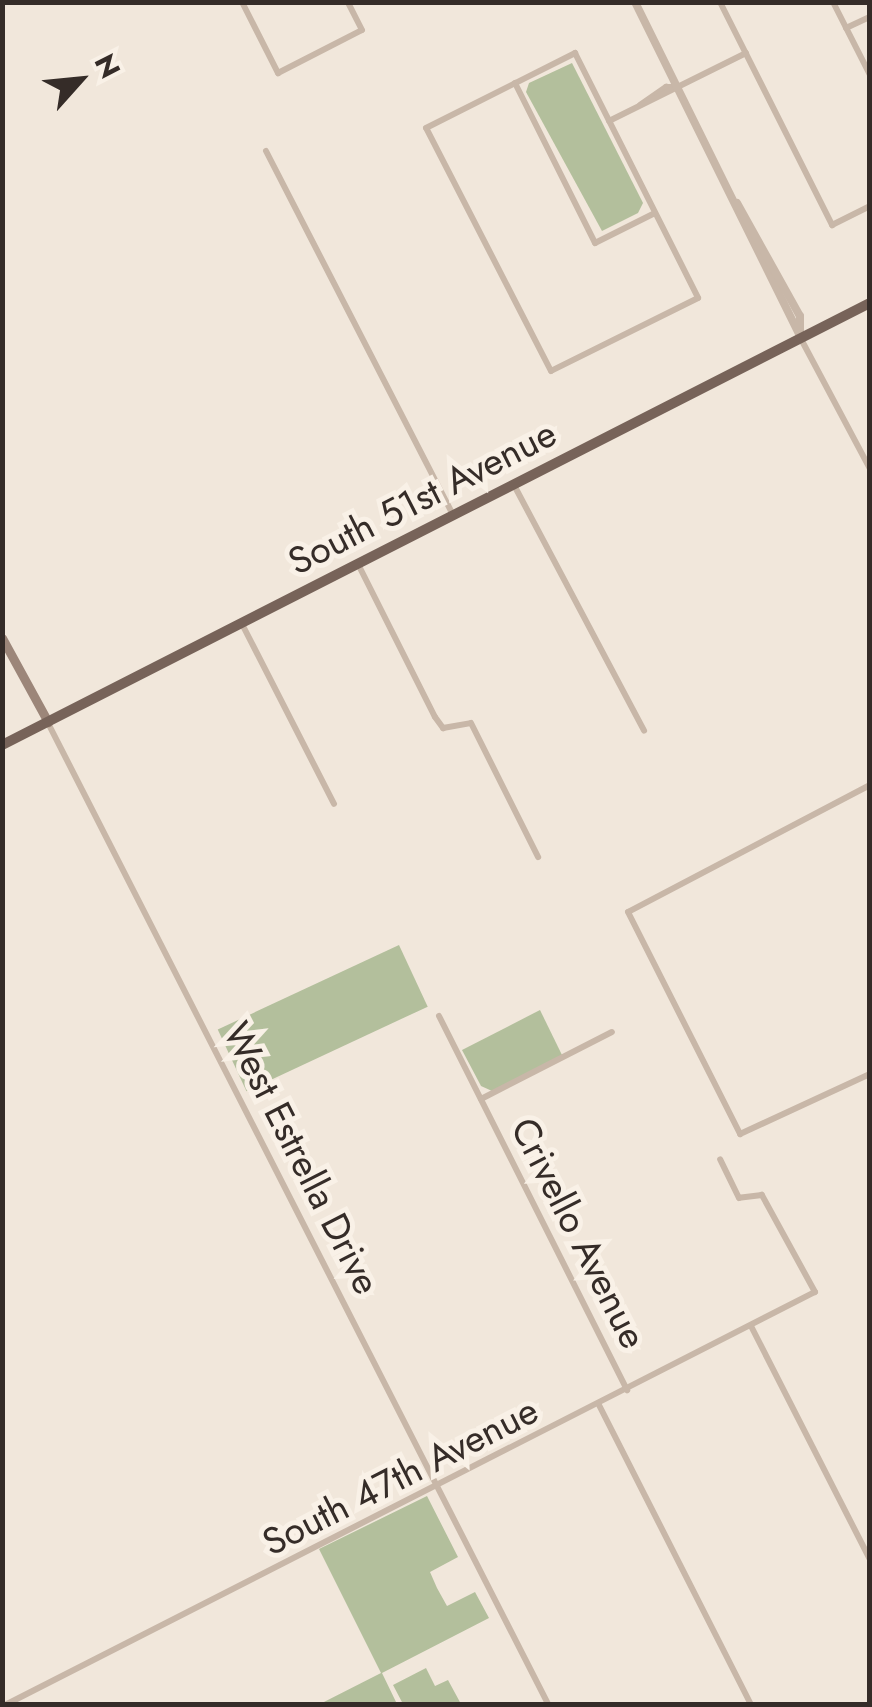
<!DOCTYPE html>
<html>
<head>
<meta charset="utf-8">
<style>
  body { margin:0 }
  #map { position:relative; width:872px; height:1707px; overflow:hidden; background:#f1e7db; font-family:Jost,sans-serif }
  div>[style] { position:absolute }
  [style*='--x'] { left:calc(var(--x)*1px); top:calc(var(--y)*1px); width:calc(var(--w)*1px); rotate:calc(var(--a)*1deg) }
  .green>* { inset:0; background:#b3bf9c; transform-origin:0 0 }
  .minor>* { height:6px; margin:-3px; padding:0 3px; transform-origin:3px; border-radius:3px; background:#c8b7a8 }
  .tertiary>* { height:8px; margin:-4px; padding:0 4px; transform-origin:4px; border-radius:4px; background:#c8b7a8 }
  .secondary>* { height:9px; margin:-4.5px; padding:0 4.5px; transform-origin:4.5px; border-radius:4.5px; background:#9c8679 }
  .primary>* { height:10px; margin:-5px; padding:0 5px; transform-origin:5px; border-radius:5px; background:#776359 }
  span { translate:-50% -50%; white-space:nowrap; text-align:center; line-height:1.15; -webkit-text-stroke:10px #f9f1e7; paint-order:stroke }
  .street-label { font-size:38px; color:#352c28 }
  .frame { position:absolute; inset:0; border:5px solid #352c28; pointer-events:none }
  .north { position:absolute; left:30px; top:30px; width:100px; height:100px; -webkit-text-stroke:8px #f9f1e7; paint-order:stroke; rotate:63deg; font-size:28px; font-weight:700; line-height:40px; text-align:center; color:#352c28 }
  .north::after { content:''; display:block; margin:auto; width:35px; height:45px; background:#352c28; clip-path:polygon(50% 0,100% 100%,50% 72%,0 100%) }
</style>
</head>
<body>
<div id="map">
  <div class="green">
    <i style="clip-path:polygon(572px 63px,643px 203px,638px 213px,602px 231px,526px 92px,529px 83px)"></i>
    <i style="left:399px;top:945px;width:68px;height:200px;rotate:65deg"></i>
    <i style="clip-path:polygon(540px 1010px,562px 1055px,492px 1091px,481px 1086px,462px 1050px)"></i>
    <i style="clip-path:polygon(427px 1496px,458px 1557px,430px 1572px,437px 1588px,447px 1606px,475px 1592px,489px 1618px,382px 1673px,397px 1704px,320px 1704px,381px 1673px,319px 1549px)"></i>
    <i style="clip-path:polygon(426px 1668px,435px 1686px,448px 1680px,461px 1704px,403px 1704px,393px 1685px)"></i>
  </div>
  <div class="minor">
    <i style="--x:242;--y:2;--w:80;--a:63.1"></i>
    <i style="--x:278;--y:73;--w:94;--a:-27.1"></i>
    <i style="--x:362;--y:30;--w:31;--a:-117"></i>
    <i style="--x:720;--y:2;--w:250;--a:63.3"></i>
    <i style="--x:832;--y:225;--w:42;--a:-26.6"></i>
    <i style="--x:833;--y:2;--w:82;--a:63.1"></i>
    <i style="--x:846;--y:28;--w:26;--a:-25"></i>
    <i style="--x:575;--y:53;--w:274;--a:63.3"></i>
    <i style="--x:698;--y:298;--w:164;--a:153.6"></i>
    <i style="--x:551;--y:371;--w:273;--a:-117.2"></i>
    <i style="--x:426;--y:128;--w:167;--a:-26.7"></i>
    <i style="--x:515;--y:83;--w:179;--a:63.4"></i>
    <i style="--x:595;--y:243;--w:67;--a:-26.6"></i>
    <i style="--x:640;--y:105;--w:32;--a:-35"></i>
    <i style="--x:666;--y:87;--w:11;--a:0"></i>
    <i style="--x:609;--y:121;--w:153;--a:-26.4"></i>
    <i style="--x:266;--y:151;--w:409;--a:62.8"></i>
    <i style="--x:801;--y:339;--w:147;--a:62"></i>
    <i style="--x:514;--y:485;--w:278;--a:62.1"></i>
    <i style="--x:358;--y:564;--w:171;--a:63.3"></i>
    <i style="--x:435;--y:717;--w:14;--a:54"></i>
    <i style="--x:443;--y:728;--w:28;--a:-10"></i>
    <i style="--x:471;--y:723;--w:150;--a:63.4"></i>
    <i style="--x:242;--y:624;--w:202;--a:62.9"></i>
    <i style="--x:48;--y:723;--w:1101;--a:62.99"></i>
    <i style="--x:870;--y:785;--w:273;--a:152.3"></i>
    <i style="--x:628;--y:912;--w:249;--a:63.2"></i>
    <i style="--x:740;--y:1134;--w:143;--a:-24.8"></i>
    <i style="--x:439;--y:1016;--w:419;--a:63.3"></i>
    <i style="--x:481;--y:1099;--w:147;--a:-27.1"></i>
    <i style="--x:751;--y:1326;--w:263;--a:63"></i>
    <i style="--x:599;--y:1405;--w:335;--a:63.1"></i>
    <i style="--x:7;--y:1704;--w:907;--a:-27.02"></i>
    <i style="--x:815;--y:1292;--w:111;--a:-118.7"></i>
    <i style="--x:762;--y:1195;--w:23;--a:173"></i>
    <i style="--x:739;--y:1198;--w:43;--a:-116"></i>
  </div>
  <div class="tertiary">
    <i style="--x:635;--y:2;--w:375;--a:63.7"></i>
    <i style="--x:737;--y:203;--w:129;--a:60.9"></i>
    <i style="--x:800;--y:316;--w:16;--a:90"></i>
  </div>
  <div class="secondary">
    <i style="--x:2;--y:638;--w:96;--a:61.3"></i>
  </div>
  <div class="primary">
    <i style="--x:2;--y:745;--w:974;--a:-26.99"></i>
  </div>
  <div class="street-label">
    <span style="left:422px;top:497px;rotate:-27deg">South 51st Avenue</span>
    <span style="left:302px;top:1158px;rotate:63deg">West Estrella Drive</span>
    <span style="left:579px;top:1233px;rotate:63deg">Crivello Avenue</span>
    <span style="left:400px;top:1476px;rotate:-27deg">South 47th Avenue</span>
  </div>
  <div class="frame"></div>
  <div class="north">N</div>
</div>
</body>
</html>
